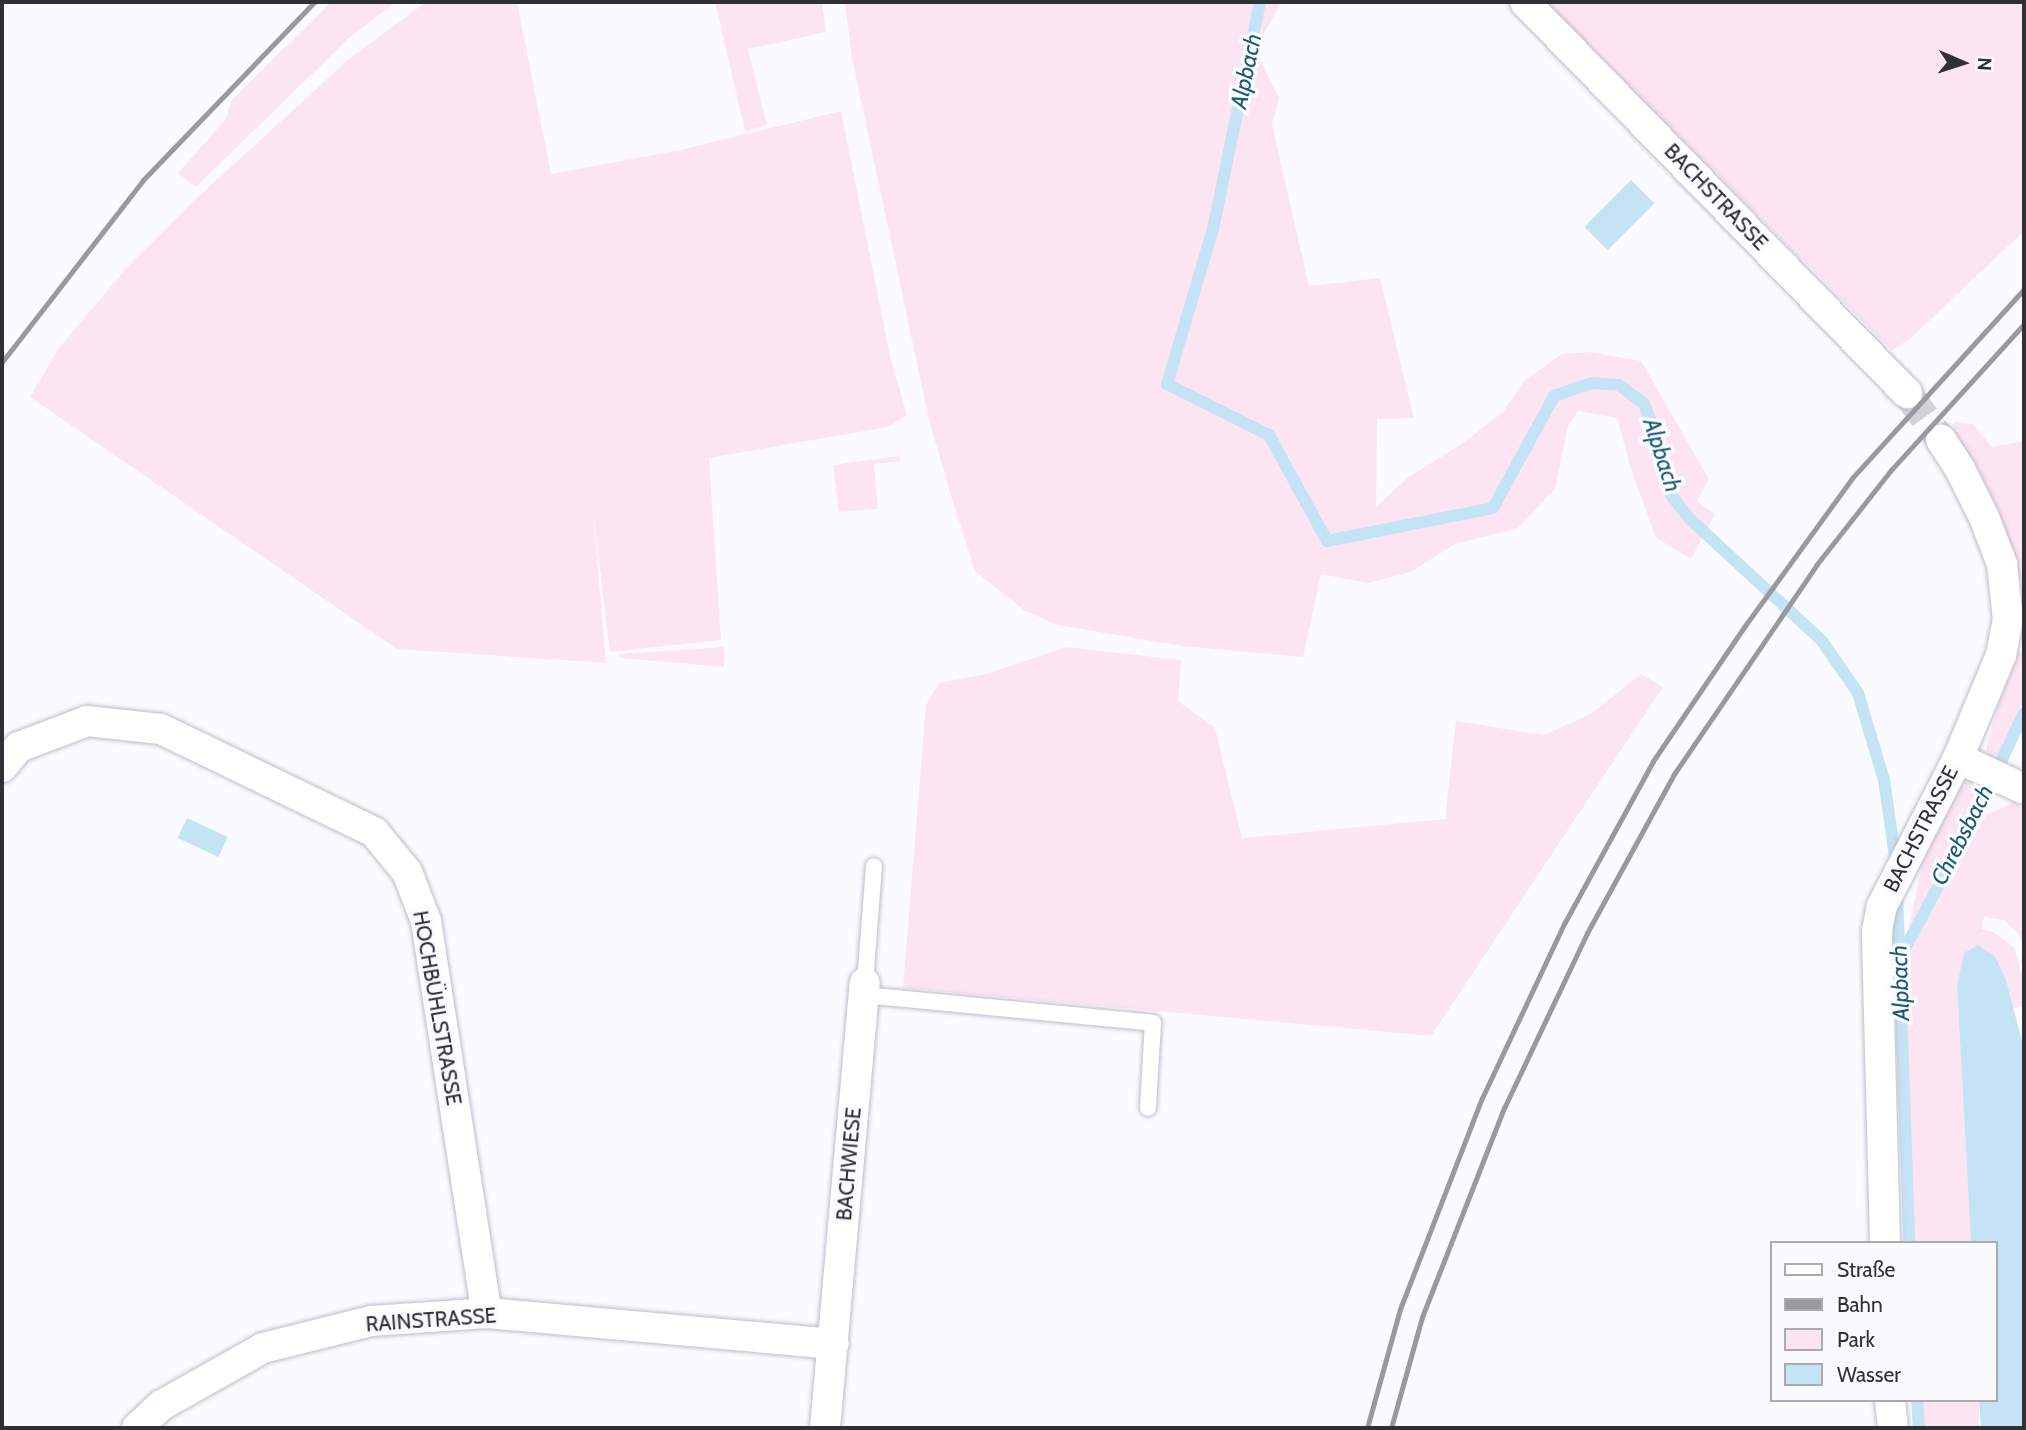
<!DOCTYPE html>
<html>
<head>
<meta charset="utf-8">
<style>
  body { margin:0 }
  #map { position:relative; width:2026px; height:1430px; overflow:hidden; background:#fbfbff; font-family:Cabin,sans-serif }
  div>[style] { position:absolute }
  [style*='--x'] { left:calc(var(--x)*1px); top:calc(var(--y)*1px); width:calc(var(--w)*1px); rotate:calc(var(--a)*1deg) }
  .green>* { inset:0; background:#fde4f3; transform-origin:0 0 }
  .water>* { inset:0; background:#c4e3f5; transform-origin:0 0 }
  .stream>* { height:12px; margin:-6px; padding:0 6px; transform-origin:6px; border-radius:6px; background:#c4e3f5 }
  .street-tunnel>* { height:30px; margin-top:-15px; transform-origin:0; background:repeating-linear-gradient(90deg,#d2d2d7 0 30px,transparent 0 45px) }
  .roads { filter:drop-shadow(0 0 2px #bdbdce) drop-shadow(0 0 2px #bdbdce) }
  .lane>* { height:16px; margin:-8px; padding:0 8px; transform-origin:8px; border-radius:8px; background:#fff }
  .street>* { height:30px; margin:-15px; padding:0 15px; transform-origin:15px; border-radius:15px; background:#fff }
  .rail>* { height:5px; margin:-2.5px; padding:0 2.5px; transform-origin:2.5px; border-radius:2.5px; background:#99999e }
  span { translate:-50% -50%; white-space:nowrap; text-align:center; line-height:1.15; -webkit-text-stroke:7px #fbfbff; paint-order:stroke }
  .street-label { font-size:21px; color:#303037 }
  .water-label { font-size:23px; color:#185a78; font-style:italic }
  .frame { position:absolute; inset:0; border:4px solid #303037; pointer-events:none }
  .legend { position:absolute; left:1770px; top:1241px; width:228px; height:161px; box-sizing:border-box; background:#fbfbff; border:2px solid #aaaaaf; margin:0; padding:9px 12px; list-style:none; font-size:21px; color:#303037 }
  .legend li { display:flex; align-items:center; gap:14px; height:35px }
  .legend b { width:35px; border:2px solid #aaaaaf }
  .north { position:absolute; left:1928px; top:28px; width:70px; height:70px; -webkit-text-stroke:5px #fbfbff; paint-order:stroke; rotate:93deg; font-size:19px; font-weight:700; line-height:28px; text-align:center; color:#303037 }
  .north::after { content:''; display:block; margin:auto; width:24px; height:32px; background:#303037; clip-path:polygon(50% 0,100% 100%,50% 72%,0 100%) }
</style>
</head>
<body>
<div id="map">
  <div class="green">
    <i style="clip-path:polygon(331px 2px,396px 2px,349px 38px,196px 187px,178px 173px,226px 119px,231px 101px)"></i>
    <i style="clip-path:polygon(426px 2px,517px 2px,551px 174px,680px 150px,841px 111px,890px 356px,907px 415px,888px 427px,709px 458px,721px 640px,610px 652px,593px 511px,606px 663px,397px 649px,30px 397px,59px 348px,128px 266px,200px 195px,349px 59px)"></i>
    <i style="clip-path:polygon(715px 2px,822px 2px,826px 32px,748px 49px,767px 125px,745px 131px)"></i>
    <i style="clip-path:polygon(845px 2px,1282px 2px,1255px 49px,1279px 98px,1272px 125px,1309px 286px,1380px 278px,1414px 418px,1377px 419px,1376px 507px,1406px 479px,1466px 441px,1503px 412px,1524px 381px,1562px 354px,1591px 352px,1641px 361px,1709px 479px,1697px 501px,1715px 514px,1691px 559px,1656px 538px,1631px 469px,1617px 418px,1578px 411px,1568px 426px,1555px 489px,1518px 528px,1455px 544px,1411px 572px,1368px 583px,1321px 574px,1303px 657px,1182px 646px,1057px 625px,1024px 610px,975px 571px,949px 489px,929px 420px,852px 58px)"></i>
    <i style="clip-path:polygon(1546px 2px,2024px 2px,2024px 231px,1912px 337px,1892px 351px)"></i>
    <i style="clip-path:polygon(1956px 422px,1973px 424px,1992px 447px,2024px 441px,2024px 589px,1952px 424px)"></i>
    <i style="clip-path:polygon(899px 456px,900px 461px,874px 464px,878px 509px,839px 512px,833px 465px)"></i>
    <i style="clip-path:polygon(724px 647px,724px 667px,621px 658px,618px 654px)"></i>
    <i style="clip-path:polygon(1066px 647px,1181px 660px,1178px 701px,1215px 728px,1242px 838px,1445px 819px,1456px 721px,1544px 735px,1591px 714px,1641px 674px,1663px 687px,1431px 1036px,903px 988px,926px 705px,939px 683px,986px 674px)"></i>
    <i style="clip-path:polygon(2024px 648px,2024px 698px,1995px 762px,1989px 759px,1986px 748px,2003px 690px,2015px 657px)"></i>
    <i style="clip-path:polygon(1978px 779px,1986px 782px,1907px 938px,1922px 865px,1948px 798px,1962px 781px)"></i>
    <i style="clip-path:polygon(2014px 802px,2024px 810px,2024px 946px,2019px 934px,2004px 920px,1984px 917px,1981px 929px,1993px 932px,2015px 948px,2024px 985px,2024px 1006px,2013px 1008px,2006px 980px,1957px 986px,1971px 1243px,1914px 1243px,1907px 1022px,1912px 944px,1986px 815px)"></i>
    <i style="left:1923px;top:1400px;width:56px;height:28px"></i>
  </div>
  <div class="water">
    <i style="left:1631px;top:180px;width:33px;height:66px;rotate:45deg"></i>
    <i style="left:187px;top:818px;width:45px;height:22px;rotate:25deg"></i>
    <i style="clip-path:polygon(1978px 945px,1995px 957px,2006px 980px,2024px 1049px,2024px 1428px,1981px 1428px,1979px 1400px,1996px 1400px,1996px 1243px,1971px 1243px,1957px 986px,1964px 953px)"></i>
  </div>
  <div class="stream">
    <i style="--x:1260;--y:2;--w:232;--a:101.7"></i>
    <i style="--x:1213;--y:229;--w:162;--a:106.5"></i>
    <i style="--x:1167;--y:384;--w:114;--a:26.6"></i>
    <i style="--x:1269;--y:435;--w:121;--a:61.3"></i>
    <i style="--x:1327;--y:541;--w:169;--a:-11.2"></i>
    <i style="--x:1493;--y:508;--w:128;--a:-61.4"></i>
    <i style="--x:1554;--y:396;--w:40;--a:-18.9"></i>
    <i style="--x:1592;--y:383;--w:27;--a:4"></i>
    <i style="--x:1619;--y:385;--w:31;--a:37"></i>
    <i style="--x:1644;--y:404;--w:38;--a:68"></i>
    <i style="--x:1658;--y:439;--w:57;--a:76.9"></i>
    <i style="--x:1671;--y:495;--w:31;--a:52"></i>
    <i style="--x:1690;--y:519;--w:180;--a:42.7"></i>
    <i style="--x:1822;--y:641;--w:63;--a:55.3"></i>
    <i style="--x:1858;--y:693;--w:91;--a:73.4"></i>
    <i style="--x:1884;--y:780;--w:84;--a:81.8"></i>
    <i style="--x:1897;--y:891;--w:352;--a:88"></i>
    <i style="--x:1901;--y:956;--w:146;--a:-61.9"></i>
    <i style="--x:1970;--y:827;--w:126;--a:-64.7"></i>
    <i style="--x:1917;--y:1400;--w:28;--a:86"></i>
  </div>
  <div class="street-tunnel">
    <i style="--x:1907;--y:393;--w:58;--a:54.1"></i>
  </div>
  <div class="roads">
    <div class="lane">
      <i style="--x:865;--y:983;--w:117;--a:-85.6"></i>
      <i style="--x:864;--y:995;--w:290;--a:5.5"></i>
      <i style="--x:1153;--y:1023;--w:85;--a:93.4"></i>
    </div>
    <div class="street">
      <i style="--x:1525;--y:2;--w:547;--a:45.67"></i>
      <i style="--x:1958;--y:758;--w:73;--a:25.2"></i>
      <i style="--x:2;--y:767;--w:26;--a:-50"></i>
      <i style="--x:19;--y:747;--w:73;--a:-20.9"></i>
      <i style="--x:87;--y:721;--w:74;--a:6.2"></i>
      <i style="--x:161;--y:729;--w:237;--a:25.8"></i>
      <i style="--x:374;--y:832;--w:52;--a:50.5"></i>
      <i style="--x:407;--y:872;--w:53;--a:68.8"></i>
      <i style="--x:426;--y:921;--w:397;--a:81.2"></i>
      <i style="--x:1885;--y:1243;--w:312;--a:-91.5"></i>
      <i style="--x:1877;--y:931;--w:25;--a:-79"></i>
      <i style="--x:1882;--y:906;--w:166;--a:-62.8"></i>
      <i style="--x:1958;--y:758;--w:112;--a:-67.3"></i>
      <i style="--x:2001;--y:655;--w:36;--a:-79"></i>
      <i style="--x:2008;--y:620;--w:56;--a:-96.1"></i>
      <i style="--x:2002;--y:564;--w:50;--a:-111"></i>
      <i style="--x:1984;--y:517;--w:54;--a:-116.6"></i>
      <i style="--x:1960;--y:469;--w:35;--a:-123"></i>
      <i style="--x:1890;--y:1400;--w:28;--a:84"></i>
      <i style="--x:137;--y:1428;--w:34;--a:-43"></i>
      <i style="--x:162;--y:1405;--w:116;--a:-29.4"></i>
      <i style="--x:263;--y:1348;--w:111;--a:-14"></i>
      <i style="--x:371;--y:1321;--w:116;--a:-3.9"></i>
      <i style="--x:487;--y:1313;--w:348;--a:5.1"></i>
      <i style="--x:825;--y:1428;--w:447;--a:-84.9"></i>
    </div>
  </div>
  <div class="rail">
    <i style="--x:2;--y:362;--w:230;--a:-52.2"></i>
    <i style="--x:143;--y:180;--w:247;--a:-46.1"></i>
    <i style="--x:1367;--y:1428;--w:123;--a:-74.5"></i>
    <i style="--x:1400;--y:1309;--w:226;--a:-68.8"></i>
    <i style="--x:1482;--y:1098;--w:195;--a:-64.8"></i>
    <i style="--x:1565;--y:922;--w:183;--a:-61.3"></i>
    <i style="--x:1653;--y:761;--w:162;--a:-55.8"></i>
    <i style="--x:1744;--y:627;--w:185;--a:-54"></i>
    <i style="--x:1853;--y:477;--w:254;--a:-47.7"></i>
    <i style="--x:1391;--y:1428;--w:115;--a:-74.4"></i>
    <i style="--x:1422;--y:1317;--w:225;--a:-68.6"></i>
    <i style="--x:1504;--y:1108;--w:194;--a:-64.6"></i>
    <i style="--x:1587;--y:933;--w:181;--a:-61.3"></i>
    <i style="--x:1674;--y:774;--w:254;--a:-55.7"></i>
    <i style="--x:1817;--y:564;--w:120;--a:-51.8"></i>
    <i style="--x:1891;--y:470;--w:197;--a:-47.7"></i>
  </div>
  <div class="street-label">
    <span style="left:1716px;top:197px;rotate:46deg">BACHSTRASSE</span>
    <span style="left:1921px;top:829px;rotate:-63deg">BACHSTRASSE</span>
    <span style="left:437px;top:1008px;rotate:80deg">HOCHBÜHLSTRASSE</span>
    <span style="left:849px;top:1164px;rotate:-85deg">BACHWIESE</span>
    <span style="left:431px;top:1320px;rotate:-4deg">RAINSTRASSE</span>
  </div>
  <div class="water-label">
    <span style="left:1246px;top:71px;rotate:-78deg">Alpbach</span>
    <span style="left:1662px;top:455px;rotate:72deg">Alpbach</span>
    <span style="left:1962px;top:835px;rotate:-63deg">Chrebsbach</span>
    <span style="left:1900px;top:983px;rotate:-92deg">Alpbach</span>
  </div>
  <div class="frame"></div>
  <ul class="legend">
  <li><b style="height:9px;background:#fff"></b>Straße</li>
  <li><b style="height:9px;background:#99999e"></b>Bahn</li>
  <li><b style="height:19px;background:#fde4f3"></b>Park</li>
  <li><b style="height:19px;background:#c4e3f5"></b>Wasser</li>
  </ul>
  <div class="north">N</div>
</div>
</body>
</html>
